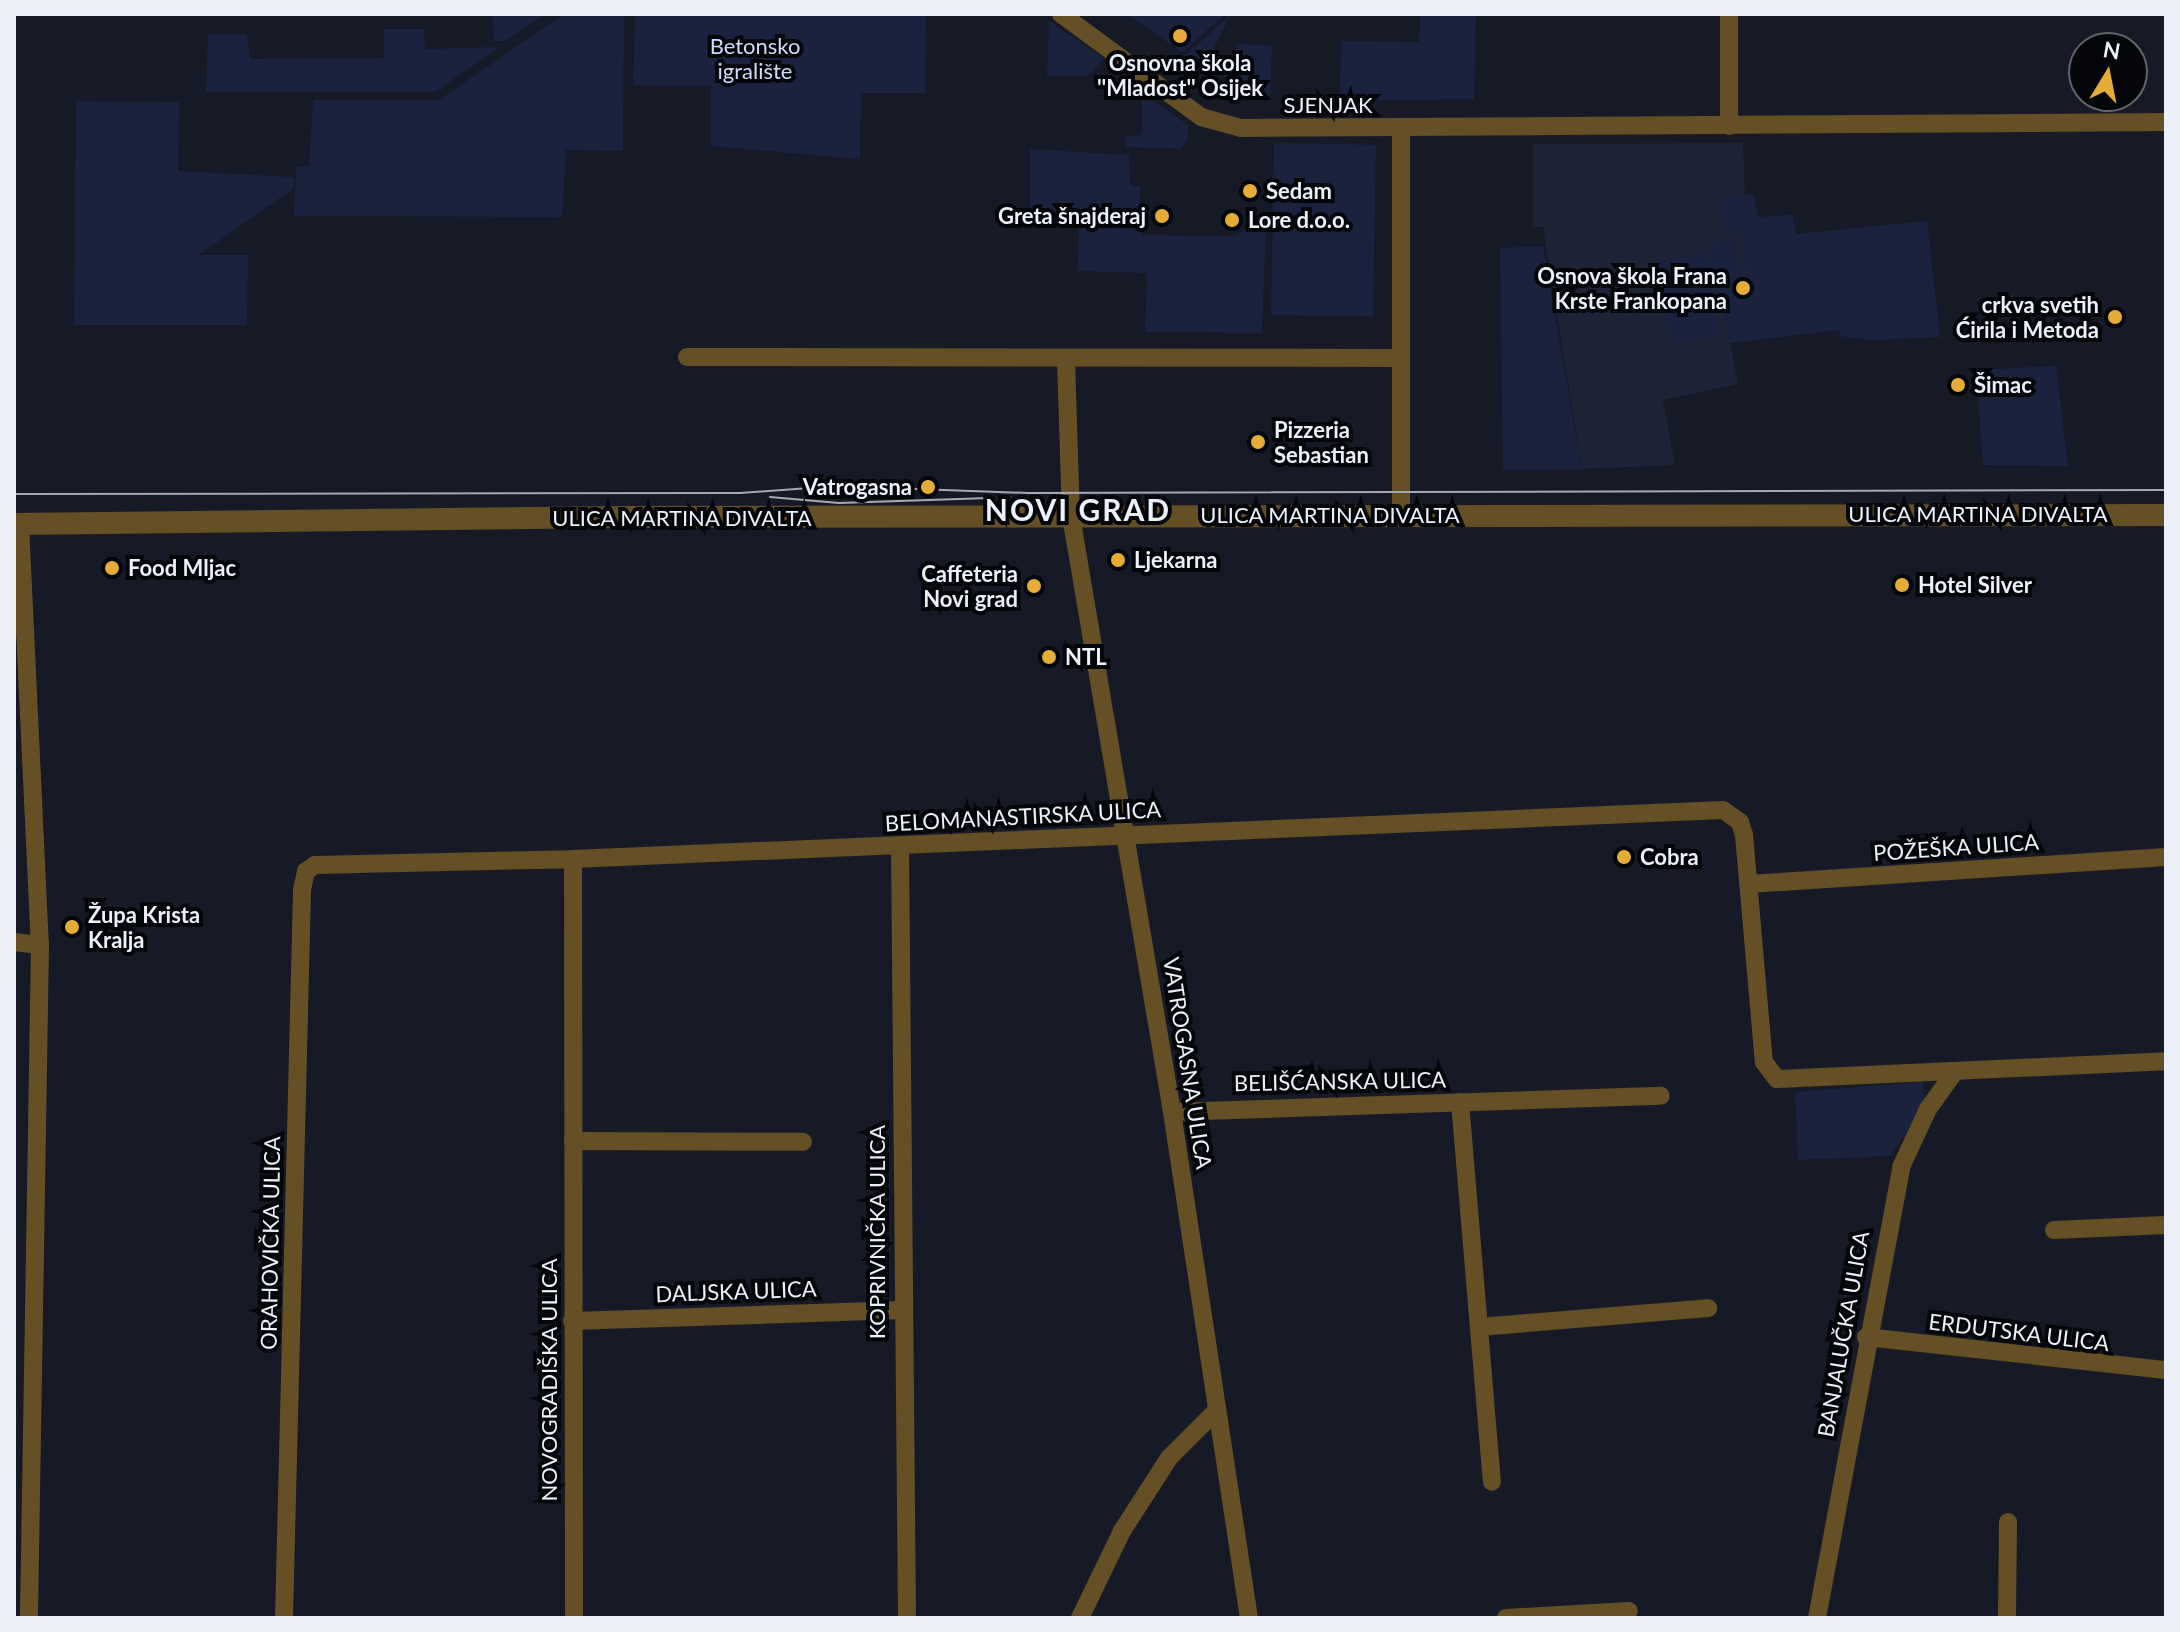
<!DOCTYPE html>
<html>
<head>
<meta charset="utf-8">
<style>
  body { margin:0 }
  #map { position:relative; width:2180px; height:1632px; overflow:hidden; background:#161a27; font-family:Lato,sans-serif }
  div>[style] { position:absolute }
  [style*='--x'] { left:calc(var(--x)*1px); top:calc(var(--y)*1px); width:calc(var(--w)*1px); rotate:calc(var(--a)*1deg) }
  .built>* { inset:0; background:#1e2336 }
  .green>* { inset:0; background:#1a223e; transform-origin:0 0 }
  .minor>* { height:18px; margin:-9px; padding:0 9px; transform-origin:9px; border-radius:9px; background:#654f25 }
  .tertiary>* { height:22px; margin:-11px; padding:0 11px; transform-origin:11px; border-radius:11px; background:#654f25 }
  .tram>* { height:2px; margin:-1px; padding:0 1px; transform-origin:1px; border-radius:1px; background:#a5a9b3 }
  .dots>* { width:22px; height:22px; translate:-50% -50%; box-sizing:border-box; border:4px solid #04060a; border-radius:50% }
  span { translate:-50% -50%; white-space:nowrap; text-align:center; line-height:1.15; -webkit-text-stroke:8px #04060a; paint-order:stroke }
  .park-label { font-size:22px; color:#d0dbfc }
  .poi-label { font-size:22px; color:#ecf0f9; font-weight:700 }
  .left { translate:0 -50%; text-align:left }
  .right { translate:-100% -50%; text-align:right }
  .street-label { font-size:22px; color:#ecf0f9 }
  .district-label { font-size:30px; color:#ecf0f9; font-weight:700; letter-spacing:2px }
  .frame { position:absolute; inset:0; border:16px solid #ecf0f9; pointer-events:none }
  .north { position:absolute; left:2068px; top:32px; width:80px; height:80px; box-sizing:border-box; background:#04060a; border:2px solid #61646a; border-radius:50%; rotate:10deg; font-size:22px; font-weight:700; line-height:32px; text-align:center; color:#ecf0f9 }
  .north::after { content:''; display:block; margin:auto; width:28px; height:36px; background:#e5ad35; clip-path:polygon(50% 0,100% 100%,50% 72%,0 100%) }
</style>
</head>
<body>
<div id="map">
  <div class="built">
    <i style="clip-path:polygon(1743px 143px,1745px 195px,1753px 195px,1758px 217px,1792px 215px,1796px 234px,1927px 221px,1940px 337px,1871px 340px,1840px 336px,1839px 330px,1730px 343px,1738px 384px,1663px 400px,1675px 465px,1582px 469px,1543px 227px,1533px 227px,1533px 144px)"></i>
  </div>
  <div class="green">
    <i style="clip-path:polygon(493px 14px,545px 14px,505px 41px,494px 41px)"></i>
    <i style="clip-path:polygon(564px 14px,624px 14px,623px 151px,566px 150px,562px 217px,294px 216px,296px 167px,309px 166px,313px 100px,439px 100px)"></i>
    <i style="clip-path:polygon(635px 14px,926px 14px,925px 93px,861px 93px,860px 159px,711px 146px,711px 86px,633px 85px)"></i>
    <i style="clip-path:polygon(1127px 14px,1226px 14px,1182px 52px)"></i>
    <i style="clip-path:polygon(1231px 14px,1213px 50px,1210px 79px,1183px 58px)"></i>
    <i style="clip-path:polygon(1420px 14px,1476px 14px,1474px 99px,1339px 101px,1342px 41px,1419px 42px)"></i>
    <i style="clip-path:polygon(1049px 21px,1104px 58px,1089px 76px,1047px 76px)"></i>
    <i style="clip-path:polygon(384px 29px,424px 29px,425px 49px,500px 47px,435px 92px,206px 92px,208px 34px,247px 35px,250px 59px,384px 58px)"></i>
    <i style="left:1236px;top:44px;width:36px;height:51px;rotate:2deg"></i>
    <i style="clip-path:polygon(1142px 93px,1188px 125px,1188px 139px,1181px 149px,1126px 147px,1125px 136px,1142px 135px)"></i>
    <i style="clip-path:polygon(76px 101px,179px 102px,178px 171px,294px 177px,293px 189px,198px 255px,248px 255px,247px 325px,74px 325px)"></i>
    <i style="left:1274px;top:143px;width:102px;height:172px;rotate:1deg"></i>
    <i style="clip-path:polygon(1030px 149px,1129px 155px,1130px 186px,1140px 186px,1142px 235px,1236px 236px,1254px 224px,1266px 224px,1262px 333px,1145px 332px,1147px 273px,1078px 271px,1079px 217px,1030px 216px)"></i>
    <i style="clip-path:polygon(1753px 195px,1758px 217px,1792px 215px,1796px 234px,1927px 221px,1940px 337px,1871px 340px,1840px 336px,1839px 330px,1729px 343px,1721px 297px,1749px 293px,1741px 233px,1724px 234px,1721px 197px)"></i>
    <i style="left:1735px;top:239px;width:53px;height:28px;rotate:80deg"></i>
    <i style="clip-path:polygon(1543px 246px,1582px 469px,1503px 470px,1500px 248px)"></i>
    <i style="left:1705px;top:253px;width:83px;height:50px;rotate:80deg"></i>
    <i style="clip-path:polygon(2056px 366px,2068px 466px,1983px 465px,1976px 370px)"></i>
    <i style="clip-path:polygon(1923px 1082px,1924px 1104px,1891px 1156px,1798px 1160px,1795px 1092px)"></i>
  </div>
  <div class="minor">
    <i style="--x:1061;--y:14;--w:174;--a:36.3"></i>
    <i style="--x:1201;--y:117;--w:41;--a:15.4"></i>
    <i style="--x:1241;--y:128;--w:925;--a:-0.37"></i>
    <i style="--x:1729;--y:126;--w:112;--a:-90"></i>
    <i style="--x:687;--y:357;--w:714;--a:0.08"></i>
    <i style="--x:1066;--y:359;--w:157;--a:88.2"></i>
    <i style="--x:1071;--y:516;--w:604;--a:80.38"></i>
    <i style="--x:1172;--y:1112;--w:512;--a:81.35"></i>
    <i style="--x:1401;--y:515;--w:386;--a:-90"></i>
    <i style="--x:20;--y:524;--w:421;--a:87.3"></i>
    <i style="--x:40;--y:945;--w:673;--a:90.94"></i>
    <i style="--x:900;--y:846;--w:772;--a:89.48"></i>
    <i style="--x:573;--y:859;--w:759;--a:89.92"></i>
    <i style="--x:1749;--y:884;--w:418;--a:-3.7"></i>
    <i style="--x:14;--y:942;--w:26;--a:7"></i>
    <i style="--x:1460;--y:1102;--w:381;--a:85.2"></i>
    <i style="--x:1172;--y:1112;--w:489;--a:-1.9"></i>
    <i style="--x:573;--y:1141;--w:230;--a:0.2"></i>
    <i style="--x:2054;--y:1230;--w:112;--a:-2.6"></i>
    <i style="--x:572;--y:1321;--w:329;--a:-1.9"></i>
    <i style="--x:1479;--y:1327;--w:230;--a:-4.7"></i>
    <i style="--x:1866;--y:1337;--w:302;--a:6.3"></i>
    <i style="--x:284;--y:1618;--w:728;--a:-88.58"></i>
    <i style="--x:302;--y:890;--w:19;--a:-78"></i>
    <i style="--x:306;--y:871;--w:11;--a:-34"></i>
    <i style="--x:315;--y:865;--w:258;--a:-1.3"></i>
    <i style="--x:573;--y:859;--w:1151;--a:-2.44"></i>
    <i style="--x:1723;--y:810;--w:21;--a:35"></i>
    <i style="--x:1740;--y:822;--w:14;--a:73"></i>
    <i style="--x:1744;--y:835;--w:228;--a:85"></i>
    <i style="--x:1764;--y:1062;--w:21;--a:53"></i>
    <i style="--x:1777;--y:1079;--w:389;--a:-2.6"></i>
    <i style="--x:1080;--y:1618;--w:97;--a:-64.2"></i>
    <i style="--x:1122;--y:1531;--w:87;--a:-57.2"></i>
    <i style="--x:1169;--y:1458;--w:64;--a:-45"></i>
    <i style="--x:1506;--y:1618;--w:123;--a:-3.3"></i>
    <i style="--x:1817;--y:1618;--w:459;--a:-79.4"></i>
    <i style="--x:1901;--y:1167;--w:64;--a:-65"></i>
    <i style="--x:1928;--y:1109;--w:44;--a:-54.2"></i>
    <i style="--x:2007;--y:1618;--w:96;--a:-89.4"></i>
  </div>
  <div class="tertiary">
    <i style="--x:14;--y:524;--w:610;--a:-0.66"></i>
    <i style="--x:624;--y:517;--w:1542;--a:-0.07"></i>
  </div>
  <div class="tram">
    <i style="--x:14;--y:494;--w:726;--a:-0.08"></i>
    <i style="--x:740;--y:493;--w:97;--a:-4.1"></i>
    <i style="--x:837;--y:486;--w:192;--a:2.1"></i>
    <i style="--x:1029;--y:493;--w:1137;--a:-0.15"></i>
    <i style="--x:770;--y:497;--w:69;--a:5"></i>
    <i style="--x:839;--y:503;--w:150;--a:-1.9"></i>
  </div>
  <div class="dots">
    <i style="left:1180px;top:36px;background:#e5ad35"></i>
    <i style="left:1250px;top:191px;background:#e5ad35"></i>
    <i style="left:1162px;top:216px;background:#e5ad35"></i>
    <i style="left:1232px;top:220px;background:#e5ad35"></i>
    <i style="left:1743px;top:288px;background:#e5ad35"></i>
    <i style="left:2115px;top:317px;background:#e5ad35"></i>
    <i style="left:1958px;top:385px;background:#e5ad35"></i>
    <i style="left:1258px;top:442px;background:#e5ad35"></i>
    <i style="left:928px;top:487px;background:#e5ad35"></i>
    <i style="left:1118px;top:560px;background:#e5ad35"></i>
    <i style="left:112px;top:568px;background:#e5ad35"></i>
    <i style="left:1902px;top:585px;background:#e5ad35"></i>
    <i style="left:1034px;top:586px;background:#e5ad35"></i>
    <i style="left:1049px;top:657px;background:#e5ad35"></i>
    <i style="left:1624px;top:857px;background:#e5ad35"></i>
    <i style="left:72px;top:927px;background:#e5ad35"></i>
  </div>
  <div class="park-label">
    <span style="left:755px;top:58px">Betonsko<br>igralište</span>
  </div>
  <div class="poi-label">
    <span style="left:1180px;top:75px">Osnovna škola<br>''Mladost'' Osijek</span>
    <span class="left" style="left:1266px;top:191px">Sedam</span>
    <span class="right" style="left:1146px;top:216px">Greta šnajderaj</span>
    <span class="left" style="left:1248px;top:220px">Lore d.o.o.</span>
    <span class="right" style="left:1727px;top:288px">Osnova škola Frana<br>Krste Frankopana</span>
    <span class="right" style="left:2099px;top:317px">crkva svetih<br>Ćirila i Metoda</span>
    <span class="left" style="left:1974px;top:385px">Šimac</span>
    <span class="left" style="left:1274px;top:442px">Pizzeria<br>Sebastian</span>
    <span class="right" style="left:912px;top:487px">Vatrogasna</span>
    <span class="left" style="left:1134px;top:560px">Ljekarna</span>
    <span class="left" style="left:128px;top:568px">Food Mljac</span>
    <span class="right" style="left:1018px;top:586px">Caffeteria<br>Novi grad</span>
    <span class="left" style="left:1918px;top:585px">Hotel Silver</span>
    <span class="left" style="left:1065px;top:657px">NTL</span>
    <span class="left" style="left:1640px;top:857px">Cobra</span>
    <span class="left" style="left:88px;top:927px">Župa Krista<br>Kralja</span>
  </div>
  <div class="street-label">
    <span style="left:1328px;top:105px">SJENJAK</span>
    <span style="left:1978px;top:514px">ULICA MARTINA DIVALTA</span>
    <span style="left:1330px;top:515px">ULICA MARTINA DIVALTA</span>
    <span style="left:682px;top:518px">ULICA MARTINA DIVALTA</span>
    <span style="left:1023px;top:816px;rotate:-3deg">BELOMANASTIRSKA ULICA</span>
    <span style="left:1956px;top:847px;rotate:-4deg">POŽEŠKA ULICA</span>
    <span style="left:1188px;top:1063px;rotate:81deg">VATROGASNA ULICA</span>
    <span style="left:1340px;top:1081px;rotate:-1deg">BELIŠĆANSKA ULICA</span>
    <span style="left:877px;top:1232px;rotate:-90deg">KOPRIVNIČKA ULICA</span>
    <span style="left:270px;top:1243px;rotate:-89deg">ORAHOVIČKA ULICA</span>
    <span style="left:736px;top:1291px;rotate:-2deg">DALJSKA ULICA</span>
    <span style="left:2019px;top:1332px;rotate:7deg">ERDUTSKA ULICA</span>
    <span style="left:1843px;top:1334px;rotate:-80deg">BANJALUČKA ULICA</span>
    <span style="left:549px;top:1380px;rotate:-90deg">NOVOGRADIŠKA ULICA</span>
  </div>
  <div class="district-label">
    <span style="left:1078px;top:509px">NOVI GRAD</span>
  </div>
  <div class="frame"></div>
  <div class="north">N</div>
</div>
</body>
</html>
